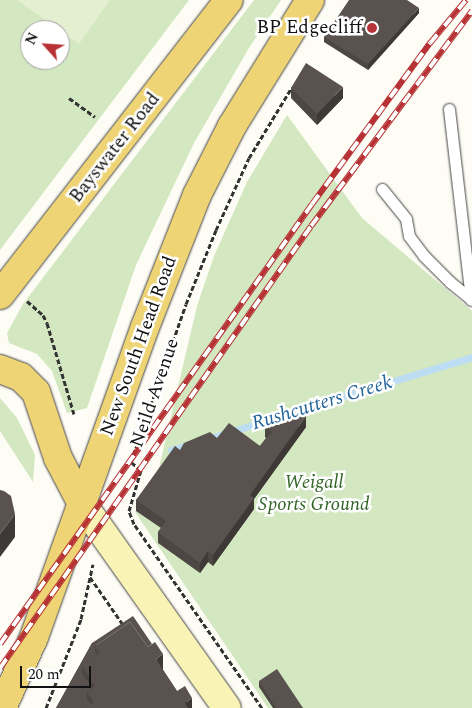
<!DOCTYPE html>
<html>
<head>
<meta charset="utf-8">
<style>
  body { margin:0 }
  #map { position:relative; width:472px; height:708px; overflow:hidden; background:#fefdf5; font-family:Spectral,serif }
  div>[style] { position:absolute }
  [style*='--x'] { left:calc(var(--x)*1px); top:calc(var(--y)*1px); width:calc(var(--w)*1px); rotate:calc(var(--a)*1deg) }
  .green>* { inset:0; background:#d3e7c0 }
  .pitch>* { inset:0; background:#e4efd1 }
  .stream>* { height:7px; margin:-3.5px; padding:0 3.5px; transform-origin:3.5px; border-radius:3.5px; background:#bdddf2 }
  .path>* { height:3px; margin-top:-1.5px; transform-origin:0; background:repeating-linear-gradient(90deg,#333 0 5px,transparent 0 7.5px) }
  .roads { filter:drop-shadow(0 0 1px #444) drop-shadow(0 0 1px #444) }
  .lane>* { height:11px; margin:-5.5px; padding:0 5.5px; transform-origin:5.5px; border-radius:5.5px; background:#fff }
  .secondary>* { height:28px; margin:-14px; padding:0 14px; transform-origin:14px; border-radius:14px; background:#f9f3b5 }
  .primary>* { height:28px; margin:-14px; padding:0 14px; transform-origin:14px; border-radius:14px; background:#eed475 }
  .rail>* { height:5.5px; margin-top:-2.75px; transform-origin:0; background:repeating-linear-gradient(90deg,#fff 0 11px,#b73235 0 22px); box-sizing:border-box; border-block:1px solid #b73235 }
  .wall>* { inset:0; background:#4d4743 }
  .shaded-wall>* { inset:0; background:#3e3937 }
  .building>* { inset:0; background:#59524e }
  .dots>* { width:14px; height:14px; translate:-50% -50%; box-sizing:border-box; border:2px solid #fff; border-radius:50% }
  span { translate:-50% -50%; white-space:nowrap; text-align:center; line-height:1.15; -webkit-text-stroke:5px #fff; paint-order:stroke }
  .poi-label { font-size:19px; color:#111 }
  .right { translate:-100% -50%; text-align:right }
  .street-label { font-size:19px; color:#111 }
  .park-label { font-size:19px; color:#306525; font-style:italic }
  .water-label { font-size:20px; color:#22639a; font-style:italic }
  .north { position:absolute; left:20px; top:20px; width:50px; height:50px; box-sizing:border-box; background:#fff; border:1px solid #a0a0a0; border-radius:50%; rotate:296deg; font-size:14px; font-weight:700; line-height:20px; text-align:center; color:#111 }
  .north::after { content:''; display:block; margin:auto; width:18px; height:22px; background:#b73235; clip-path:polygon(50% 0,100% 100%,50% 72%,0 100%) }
  .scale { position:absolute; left:20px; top:666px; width:71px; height:22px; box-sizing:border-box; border:2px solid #111; border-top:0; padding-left:6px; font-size:15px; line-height:18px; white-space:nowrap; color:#111; -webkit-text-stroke:4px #fff; paint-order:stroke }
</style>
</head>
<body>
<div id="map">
  <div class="green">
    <i style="clip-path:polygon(evenodd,0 0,189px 0,0 250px,0 0,30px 30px,60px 30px,60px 60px,30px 60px,30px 30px)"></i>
    <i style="clip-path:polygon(254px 0,281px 0,249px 48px,194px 143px,136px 265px,87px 408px,67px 413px,52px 371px,37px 354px,9px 343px,7px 333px,23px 304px)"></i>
    <i style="clip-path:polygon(287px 115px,362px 218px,472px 311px,472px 708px,268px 708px,135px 512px,157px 476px,197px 306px,214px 256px,247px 182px)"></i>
    <i style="clip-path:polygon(0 398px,17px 418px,35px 455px,33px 482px,0 431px)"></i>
  </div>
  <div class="pitch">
    <i style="clip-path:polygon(17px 0,110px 0,79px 44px)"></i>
  </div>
  <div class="stream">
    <i style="--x:288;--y:413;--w:192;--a:-16.9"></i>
    <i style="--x:207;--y:439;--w:74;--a:-17.2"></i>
    <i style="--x:171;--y:450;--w:20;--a:-18"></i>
  </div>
  <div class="path">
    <i style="--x:69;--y:98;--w:32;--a:36"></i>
    <i style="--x:27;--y:301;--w:21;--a:41"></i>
    <i style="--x:43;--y:315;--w:9;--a:63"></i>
    <i style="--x:47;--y:323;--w:95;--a:73.5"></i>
    <i style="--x:90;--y:577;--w:60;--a:55.2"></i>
    <i style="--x:46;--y:708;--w:96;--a:-68.5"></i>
    <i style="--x:81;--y:619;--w:56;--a:-77.7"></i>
    <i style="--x:262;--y:708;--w:224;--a:-124.8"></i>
    <i style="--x:134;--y:524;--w:14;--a:-111"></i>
    <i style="--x:129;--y:511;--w:43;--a:-73.7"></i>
    <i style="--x:141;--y:470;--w:13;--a:-141"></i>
    <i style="--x:131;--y:462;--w:167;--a:-70.8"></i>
    <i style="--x:186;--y:304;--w:80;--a:-67.9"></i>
    <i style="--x:216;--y:230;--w:79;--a:-65.4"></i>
    <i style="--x:249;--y:158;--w:83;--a:-58.8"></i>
  </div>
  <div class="roads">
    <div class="lane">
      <i style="--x:449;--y:109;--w:192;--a:83.4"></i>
      <i style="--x:382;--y:189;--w:38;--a:51"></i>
      <i style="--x:406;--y:219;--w:17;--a:80"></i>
      <i style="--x:409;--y:236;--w:25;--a:53"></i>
      <i style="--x:424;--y:256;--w:37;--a:45"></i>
      <i style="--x:450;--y:282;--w:28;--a:39"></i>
    </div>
    <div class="secondary">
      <i style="--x:81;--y:502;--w:252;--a:54.7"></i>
    </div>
    <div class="primary">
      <i style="--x:0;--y:295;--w:373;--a:-52.2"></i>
      <i style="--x:0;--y:369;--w:22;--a:21"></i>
      <i style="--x:21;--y:377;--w:21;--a:45"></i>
      <i style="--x:36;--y:392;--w:70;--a:71.6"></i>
      <i style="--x:58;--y:458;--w:50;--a:62.4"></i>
      <i style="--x:2;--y:708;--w:78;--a:-65.7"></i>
      <i style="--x:34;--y:637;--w:329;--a:-70.3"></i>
      <i style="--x:145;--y:327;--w:142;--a:-68.5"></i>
      <i style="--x:197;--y:195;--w:77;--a:-63.1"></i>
      <i style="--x:232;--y:126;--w:148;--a:-58.2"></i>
    </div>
  </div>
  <div class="rail">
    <i style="--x:0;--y:644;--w:539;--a:-54.66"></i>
    <i style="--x:312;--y:204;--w:200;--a:-53.8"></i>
    <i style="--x:430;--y:43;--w:56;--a:-50.1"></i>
    <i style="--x:0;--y:668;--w:540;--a:-54.87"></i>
    <i style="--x:311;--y:226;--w:269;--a:-53.2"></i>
  </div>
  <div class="wall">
    <i style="clip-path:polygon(419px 13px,368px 70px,324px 42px,324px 37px)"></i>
    <i style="clip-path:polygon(291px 88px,343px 98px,317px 125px,291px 98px)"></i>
    <i style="clip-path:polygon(265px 427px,306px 427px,254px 499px,254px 509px,213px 566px,208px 562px,200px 573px,158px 543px,158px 532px,161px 528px,136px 511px,136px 500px,180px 450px,217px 438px,260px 446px,266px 438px,265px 437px)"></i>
    <i style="clip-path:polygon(92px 643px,163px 670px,177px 691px,192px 708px,56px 708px)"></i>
    <i style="clip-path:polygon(259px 681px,303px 708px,273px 708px,259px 687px)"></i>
  </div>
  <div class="shaded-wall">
    <i style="clip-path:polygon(419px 8px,419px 13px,368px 70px,368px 64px)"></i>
    <i style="clip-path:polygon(343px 87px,343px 98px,317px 125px,317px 114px)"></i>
    <i style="clip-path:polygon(306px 416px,306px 427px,254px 499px,254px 509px,213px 566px,213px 555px,250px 495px)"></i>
    <i style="clip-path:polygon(15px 514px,15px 537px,0 557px,0 534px)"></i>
    <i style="clip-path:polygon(208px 551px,208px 562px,200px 573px,200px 563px)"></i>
    <i style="clip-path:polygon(163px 654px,163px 675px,156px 659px)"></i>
    <i style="clip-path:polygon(192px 698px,192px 708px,185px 708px,185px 703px)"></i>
  </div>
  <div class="building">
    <i style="clip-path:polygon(349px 0,407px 0,419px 8px,368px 64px,324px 37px)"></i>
    <i style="clip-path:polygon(306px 63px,343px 87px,317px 114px,291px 88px)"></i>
    <i style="clip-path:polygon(296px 409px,306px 416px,250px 495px,254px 498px,213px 555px,208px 551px,200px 563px,158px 532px,166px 521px,136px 500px,175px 446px,180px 450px,184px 443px,210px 432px,217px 438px,229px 423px,260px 446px,272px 432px,265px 427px,272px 417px)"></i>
    <i style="clip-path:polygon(0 490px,4px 491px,11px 496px,15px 514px,0 534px)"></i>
    <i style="clip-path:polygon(133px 616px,152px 644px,148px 647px,130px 622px,95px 646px,95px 652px,97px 655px,82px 666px,82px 673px,92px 688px,87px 692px,87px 699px,91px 705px,86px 708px,56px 708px,92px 643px)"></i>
    <i style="clip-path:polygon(130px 622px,148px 647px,155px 642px,163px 654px,156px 659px,177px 691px,185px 686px,192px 698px,185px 703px,188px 708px,86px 708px,94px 702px,87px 692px,95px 686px,82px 666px,100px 653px,95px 646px)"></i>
    <i style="clip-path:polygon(277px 669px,303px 708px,276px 708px,259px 681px)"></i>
  </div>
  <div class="dots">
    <i style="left:372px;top:28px;background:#b73235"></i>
  </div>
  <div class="poi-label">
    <span class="right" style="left:362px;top:28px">BP Edgecliff</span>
  </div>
  <div class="street-label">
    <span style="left:115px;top:148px;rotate:-52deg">Bayswater Road</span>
    <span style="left:139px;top:346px;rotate:-70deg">New South Head Road</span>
    <span style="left:155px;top:393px;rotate:-71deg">Neild Avenue</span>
  </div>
  <div class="park-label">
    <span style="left:314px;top:494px">Weigall<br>Sports Ground</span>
  </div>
  <div class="water-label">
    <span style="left:322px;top:403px;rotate:-17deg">Rushcutters Creek</span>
  </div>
  <div class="north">N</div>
  <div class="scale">20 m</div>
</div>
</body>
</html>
